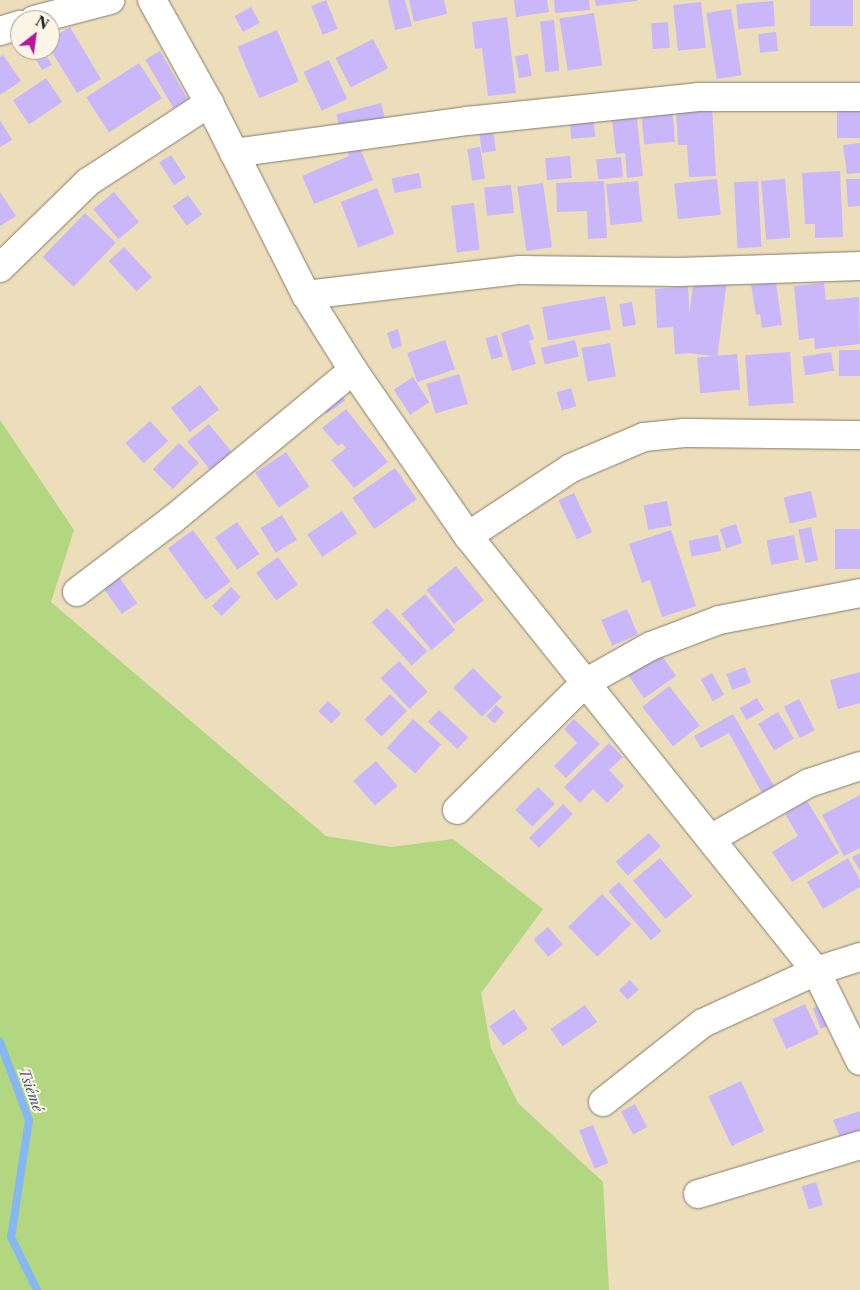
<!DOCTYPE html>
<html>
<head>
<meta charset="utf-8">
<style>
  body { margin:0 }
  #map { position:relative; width:860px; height:1290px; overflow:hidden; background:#eddebb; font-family:"Libre Caslon Text",serif }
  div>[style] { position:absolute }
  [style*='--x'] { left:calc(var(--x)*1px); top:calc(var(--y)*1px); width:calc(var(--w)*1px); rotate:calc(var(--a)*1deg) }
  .green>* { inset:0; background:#b2d780 }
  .stream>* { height:8px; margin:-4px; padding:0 4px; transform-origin:4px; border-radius:4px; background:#85b7f2 }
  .building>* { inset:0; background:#c9b7f9; transform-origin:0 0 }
  .roads { filter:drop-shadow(0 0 1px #847d6c) drop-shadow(0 0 1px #847d6c) }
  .minor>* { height:28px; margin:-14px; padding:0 14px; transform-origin:14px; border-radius:14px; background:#fff }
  span { translate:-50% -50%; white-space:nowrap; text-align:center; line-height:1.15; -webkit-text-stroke:4px #fcf5e5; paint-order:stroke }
  .water-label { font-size:14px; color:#465a72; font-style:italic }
  .north { position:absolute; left:10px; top:10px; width:50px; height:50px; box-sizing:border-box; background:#fcf5e5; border:1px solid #a29e95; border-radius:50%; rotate:30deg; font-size:14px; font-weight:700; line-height:20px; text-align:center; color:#1c1c1c }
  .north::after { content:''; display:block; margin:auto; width:18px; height:22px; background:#b5179e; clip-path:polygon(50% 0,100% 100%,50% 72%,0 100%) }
</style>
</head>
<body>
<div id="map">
  <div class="green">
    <i style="clip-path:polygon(0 420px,74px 530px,51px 602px,326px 836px,391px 847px,453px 839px,543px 909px,481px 993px,491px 1048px,518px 1103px,603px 1182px,609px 1290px,0 1290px)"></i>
  </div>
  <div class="stream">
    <i style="--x:0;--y:1042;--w:83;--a:69.6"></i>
    <i style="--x:29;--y:1120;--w:118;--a:98.7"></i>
    <i style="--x:11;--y:1237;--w:59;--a:63.9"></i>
  </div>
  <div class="building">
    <i style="left:326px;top:0;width:31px;height:16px;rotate:68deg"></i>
    <i style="clip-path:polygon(388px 0,405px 0,412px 26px,395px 30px)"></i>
    <i style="clip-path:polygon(409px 0,444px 0,447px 14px,414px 22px)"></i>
    <i style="clip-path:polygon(514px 0,547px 0,549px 12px,516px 17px)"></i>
    <i style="clip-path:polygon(554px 0,589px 0,590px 10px,555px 13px)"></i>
    <i style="clip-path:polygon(595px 0,637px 0,637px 1px,596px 6px)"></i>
    <i style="left:810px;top:0;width:43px;height:26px"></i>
    <i style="left:773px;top:1px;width:25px;height:37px;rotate:85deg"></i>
    <i style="left:701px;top:2px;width:46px;height:28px;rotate:84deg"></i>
    <i style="left:251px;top:7px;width:18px;height:19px;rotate:61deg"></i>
    <i style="left:731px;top:9px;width:67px;height:25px;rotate:81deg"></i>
    <i style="left:594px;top:13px;width:53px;height:35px;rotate:81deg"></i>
    <i style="clip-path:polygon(507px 17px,516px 93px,488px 96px,482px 48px,475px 49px,472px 22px)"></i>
    <i style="left:554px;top:20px;width:51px;height:14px;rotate:84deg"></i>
    <i style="left:668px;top:22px;width:26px;height:17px;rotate:86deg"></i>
    <i style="clip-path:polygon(70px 27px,101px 79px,77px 93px,50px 49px,50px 39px)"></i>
    <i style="left:277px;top:30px;width:56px;height:43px;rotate:67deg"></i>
    <i style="left:776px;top:32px;width:19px;height:18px;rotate:84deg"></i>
    <i style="left:373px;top:39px;width:33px;height:42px;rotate:63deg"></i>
    <i style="clip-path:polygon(31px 50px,43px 50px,52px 65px,42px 70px)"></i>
    <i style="left:160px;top:51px;width:56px;height:17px;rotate:60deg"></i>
    <i style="left:528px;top:54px;width:22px;height:13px;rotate:80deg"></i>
    <i style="clip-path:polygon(3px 55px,21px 81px,0 95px,0 57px)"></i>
    <i style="left:329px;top:60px;width:43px;height:28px;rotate:65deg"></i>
    <i style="left:139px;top:63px;width:42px;height:63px;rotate:57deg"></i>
    <i style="left:46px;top:78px;width:29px;height:40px;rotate:56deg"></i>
    <i style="left:381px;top:103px;width:16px;height:46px;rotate:76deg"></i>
    <i style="left:672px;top:107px;width:35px;height:31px;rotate:85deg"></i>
    <i style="clip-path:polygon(712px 108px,716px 176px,689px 177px,687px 145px,678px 145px,676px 110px)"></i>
    <i style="left:860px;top:108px;width:30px;height:23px;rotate:90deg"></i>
    <i style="clip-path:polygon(636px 110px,643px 176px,627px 178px,625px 153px,616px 154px,611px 112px)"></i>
    <i style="clip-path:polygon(0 120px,12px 140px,0 147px)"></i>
    <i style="left:594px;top:121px;width:16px;height:24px;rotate:86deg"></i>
    <i style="left:492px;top:123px;width:28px;height:14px;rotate:82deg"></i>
    <i style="clip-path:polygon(357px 141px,373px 180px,314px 204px,302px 176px,349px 156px,345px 145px)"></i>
    <i style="clip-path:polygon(860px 143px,860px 173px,847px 174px,843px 145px)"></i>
    <i style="left:480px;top:147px;width:32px;height:13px;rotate:81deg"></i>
    <i style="left:171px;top:155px;width:27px;height:14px;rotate:57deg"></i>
    <i style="left:570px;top:156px;width:22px;height:25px;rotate:85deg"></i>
    <i style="left:621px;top:157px;width:20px;height:25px;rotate:84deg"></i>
    <i style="clip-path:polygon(840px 171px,843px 237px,815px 238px,815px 224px,805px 224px,802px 173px)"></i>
    <i style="left:419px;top:173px;width:15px;height:28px;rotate:79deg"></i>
    <i style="left:717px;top:179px;width:36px;height:43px;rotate:84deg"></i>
    <i style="left:785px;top:179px;width:59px;height:24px;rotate:85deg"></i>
    <i style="clip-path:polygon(846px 179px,860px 179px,860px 206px,848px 207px)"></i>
    <i style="clip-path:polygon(604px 181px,607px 238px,588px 239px,587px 211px,557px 212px,556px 183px)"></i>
    <i style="left:638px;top:181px;width:41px;height:32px;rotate:84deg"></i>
    <i style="left:758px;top:181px;width:66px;height:24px;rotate:87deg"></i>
    <i style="left:543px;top:183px;width:65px;height:26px;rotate:82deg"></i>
    <i style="left:511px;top:185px;width:28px;height:27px;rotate:84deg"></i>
    <i style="left:377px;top:188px;width:49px;height:39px;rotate:69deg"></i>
    <i style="clip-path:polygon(0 192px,16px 216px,0 226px)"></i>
    <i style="left:114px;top:192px;width:39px;height:27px;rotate:50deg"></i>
    <i style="left:188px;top:195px;width:24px;height:19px;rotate:54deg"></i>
    <i style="left:474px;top:203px;width:47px;height:23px;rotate:83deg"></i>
    <i style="left:85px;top:213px;width:43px;height:61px;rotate:44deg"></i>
    <i style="left:124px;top:247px;width:41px;height:21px;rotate:47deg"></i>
    <i style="left:694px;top:277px;width:33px;height:76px;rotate:7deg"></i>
    <i style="clip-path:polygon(776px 282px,782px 325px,762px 328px,760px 314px,756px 315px,751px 285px)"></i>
    <i style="clip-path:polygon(824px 283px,826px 300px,859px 297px,860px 344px,815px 349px,814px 338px,799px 340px,794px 286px)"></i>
    <i style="clip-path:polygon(688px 286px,692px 353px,675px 354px,673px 327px,657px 328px,655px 289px)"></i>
    <i style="left:605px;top:296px;width:34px;height:64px;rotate:80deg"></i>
    <i style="left:632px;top:302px;width:23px;height:13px;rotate:80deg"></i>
    <i style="clip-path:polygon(529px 324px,534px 339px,529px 341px,536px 364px,512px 371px,501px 333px)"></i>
    <i style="clip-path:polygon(398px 329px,402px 346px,392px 349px,387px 333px)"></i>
    <i style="left:497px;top:335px;width:22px;height:12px;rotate:74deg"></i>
    <i style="left:445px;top:340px;width:31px;height:40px;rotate:71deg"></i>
    <i style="left:575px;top:340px;width:17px;height:35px;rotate:77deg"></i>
    <i style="left:610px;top:343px;width:34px;height:29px;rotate:80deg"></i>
    <i style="left:860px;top:350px;width:26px;height:21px;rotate:90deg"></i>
    <i style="left:790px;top:352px;width:51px;height:45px;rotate:86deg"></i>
    <i style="left:831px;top:352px;width:19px;height:29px;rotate:81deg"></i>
    <i style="left:737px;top:354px;width:36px;height:40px;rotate:85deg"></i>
    <i style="left:459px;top:374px;width:31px;height:34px;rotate:73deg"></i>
    <i style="left:413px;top:377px;width:30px;height:23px;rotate:57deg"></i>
    <i style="left:200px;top:385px;width:31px;height:37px;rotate:52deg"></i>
    <i style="left:571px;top:388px;width:19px;height:15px;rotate:74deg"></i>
    <i style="left:337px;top:389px;width:14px;height:23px;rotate:54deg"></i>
    <i style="clip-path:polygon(346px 409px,388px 462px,354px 488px,331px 460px,346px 448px,342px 443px,338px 446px,322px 428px)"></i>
    <i style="left:150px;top:421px;width:27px;height:33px;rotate:48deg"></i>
    <i style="left:209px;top:424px;width:38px;height:28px;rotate:51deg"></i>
    <i style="left:179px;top:443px;width:28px;height:37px;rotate:45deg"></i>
    <i style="left:286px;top:452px;width:42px;height:37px;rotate:56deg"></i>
    <i style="left:395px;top:468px;width:38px;height:52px;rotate:55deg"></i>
    <i style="left:811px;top:491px;width:27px;height:28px;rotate:77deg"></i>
    <i style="left:574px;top:493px;width:43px;height:17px;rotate:65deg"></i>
    <i style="left:667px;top:501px;width:25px;height:24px;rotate:79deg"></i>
    <i style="left:342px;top:511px;width:27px;height:42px;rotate:56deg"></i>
    <i style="left:282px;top:515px;width:29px;height:25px;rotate:59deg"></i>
    <i style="left:237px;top:522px;width:39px;height:27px;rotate:55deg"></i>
    <i style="left:736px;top:524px;width:20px;height:17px;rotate:72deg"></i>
    <i style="left:811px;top:527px;width:34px;height:13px;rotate:78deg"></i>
    <i style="left:835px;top:529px;width:25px;height:40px"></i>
    <i style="left:193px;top:530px;width:64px;height:31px;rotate:54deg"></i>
    <i style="clip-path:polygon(671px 530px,696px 606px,662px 617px,650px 580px,642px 583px,629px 544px)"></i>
    <i style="left:718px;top:535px;width:16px;height:30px;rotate:79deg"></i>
    <i style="left:794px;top:535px;width:25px;height:28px;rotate:79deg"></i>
    <i style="left:278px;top:557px;width:34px;height:27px;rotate:54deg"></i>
    <i style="left:456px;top:566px;width:44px;height:38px;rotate:51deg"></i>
    <i style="left:119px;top:577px;width:32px;height:19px;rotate:55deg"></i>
    <i style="left:231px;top:587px;width:14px;height:27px;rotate:45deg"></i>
    <i style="left:425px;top:594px;width:47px;height:31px;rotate:50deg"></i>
    <i style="left:387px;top:608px;width:59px;height:21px;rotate:47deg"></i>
    <i style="left:627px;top:609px;width:28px;height:28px;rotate:67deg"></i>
    <i style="left:660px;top:653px;width:28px;height:39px;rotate:55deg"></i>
    <i style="left:399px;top:661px;width:42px;height:25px;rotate:47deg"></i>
    <i style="left:745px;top:667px;width:17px;height:20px;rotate:69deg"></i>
    <i style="left:473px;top:668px;width:41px;height:28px;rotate:45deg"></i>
    <i style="clip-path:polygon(860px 672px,860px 703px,838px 709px,830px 680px)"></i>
    <i style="left:712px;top:673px;width:25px;height:13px;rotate:61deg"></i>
    <i style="left:669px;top:686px;width:50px;height:34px;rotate:52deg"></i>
    <i style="left:390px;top:694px;width:24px;height:36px;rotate:45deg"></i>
    <i style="left:757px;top:698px;width:14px;height:20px;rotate:60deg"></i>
    <i style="left:799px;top:699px;width:35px;height:17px;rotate:63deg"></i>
    <i style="left:328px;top:701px;width:18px;height:14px;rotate:43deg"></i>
    <i style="left:496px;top:705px;width:11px;height:15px;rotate:41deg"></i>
    <i style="left:439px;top:710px;width:40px;height:16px;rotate:43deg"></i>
    <i style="left:778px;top:712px;width:31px;height:23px;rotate:59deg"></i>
    <i style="clip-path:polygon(733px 714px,774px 786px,762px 793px,729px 733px,701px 748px,694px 736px)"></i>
    <i style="left:413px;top:719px;width:38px;height:39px;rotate:42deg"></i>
    <i style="clip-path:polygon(574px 719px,600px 744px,566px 778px,554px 766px,577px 743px,564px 729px)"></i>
    <i style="clip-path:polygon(609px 743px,623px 757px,609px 770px,624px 786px,607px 803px,593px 789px,580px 803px,564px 787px)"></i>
    <i style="left:376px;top:761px;width:33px;height:30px;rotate:49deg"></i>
    <i style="left:538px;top:787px;width:24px;height:32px;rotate:45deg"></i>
    <i style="clip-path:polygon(860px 795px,860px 848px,844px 856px,822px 815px)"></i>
    <i style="clip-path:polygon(807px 801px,839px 853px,792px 882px,772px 852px,798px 836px,785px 814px)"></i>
    <i style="left:563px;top:804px;width:14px;height:48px;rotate:45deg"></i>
    <i style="left:649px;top:833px;width:18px;height:44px;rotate:49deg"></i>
    <i style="clip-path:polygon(860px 853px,860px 871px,852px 857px)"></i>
    <i style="left:660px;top:858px;width:50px;height:35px;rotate:50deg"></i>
    <i style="clip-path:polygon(848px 858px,860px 880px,860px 887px,823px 909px,807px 882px)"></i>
    <i style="left:619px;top:882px;width:65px;height:14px;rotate:49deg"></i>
    <i style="left:602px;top:894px;width:42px;height:47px;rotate:46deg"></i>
    <i style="left:548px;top:927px;width:23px;height:19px;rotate:50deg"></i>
    <i style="left:630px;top:980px;width:13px;height:15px;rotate:48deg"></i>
    <i style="left:805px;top:1004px;width:33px;height:36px;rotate:65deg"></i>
    <i style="left:824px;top:1004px;width:22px;height:12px;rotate:69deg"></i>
    <i style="left:585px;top:1005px;width:21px;height:42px;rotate:55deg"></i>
    <i style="left:514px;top:1009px;width:24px;height:30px;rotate:55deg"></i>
    <i style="left:741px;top:1081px;width:55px;height:36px;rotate:65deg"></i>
    <i style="left:635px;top:1104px;width:26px;height:16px;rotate:62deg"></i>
    <i style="clip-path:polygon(860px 1111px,860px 1131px,840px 1138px,833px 1120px)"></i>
    <i style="left:593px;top:1125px;width:41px;height:15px;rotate:68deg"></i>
    <i style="left:816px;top:1182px;width:24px;height:15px;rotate:73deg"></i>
  </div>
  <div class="roads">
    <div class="minor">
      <i style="--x:152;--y:0;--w:118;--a:61"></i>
      <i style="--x:209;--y:103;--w:215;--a:63.2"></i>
      <i style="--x:306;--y:295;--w:89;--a:57.9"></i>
      <i style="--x:353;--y:370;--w:202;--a:55.3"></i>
      <i style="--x:468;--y:536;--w:557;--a:51.34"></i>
      <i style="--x:816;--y:971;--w:100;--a:63.9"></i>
      <i style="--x:34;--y:20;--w:79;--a:-14.7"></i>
      <i style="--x:0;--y:31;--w:21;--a:-17"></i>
      <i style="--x:234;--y:153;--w:235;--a:-7.8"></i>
      <i style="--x:467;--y:121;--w:232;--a:-5.9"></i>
      <i style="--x:698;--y:97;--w:162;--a:0"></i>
      <i style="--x:0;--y:268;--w:123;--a:-44.3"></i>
      <i style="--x:88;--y:182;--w:145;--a:-33.1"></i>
      <i style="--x:306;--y:295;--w:215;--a:-6.7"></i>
      <i style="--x:520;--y:270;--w:158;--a:0.7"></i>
      <i style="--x:678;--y:272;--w:182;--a:-1.9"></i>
      <i style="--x:468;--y:536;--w:123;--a:-33.4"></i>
      <i style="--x:571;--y:468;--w:79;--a:-23"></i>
      <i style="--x:644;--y:437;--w:40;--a:-5.7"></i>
      <i style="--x:684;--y:433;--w:176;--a:0.7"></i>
      <i style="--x:77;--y:592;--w:119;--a:-37.2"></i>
      <i style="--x:172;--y:520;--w:235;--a:-39.6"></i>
      <i style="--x:457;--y:810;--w:180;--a:-44.8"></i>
      <i style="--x:585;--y:683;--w:76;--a:-29.3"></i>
      <i style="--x:651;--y:646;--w:73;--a:-20.9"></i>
      <i style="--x:719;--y:620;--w:144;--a:-10.8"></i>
      <i style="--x:712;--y:838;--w:112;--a:-29.6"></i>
      <i style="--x:809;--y:783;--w:54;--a:-18.4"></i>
      <i style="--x:603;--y:1102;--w:127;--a:-38.3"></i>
      <i style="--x:703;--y:1023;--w:124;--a:-24.7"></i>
      <i style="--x:816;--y:971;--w:46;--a:-17.7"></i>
      <i style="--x:698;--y:1194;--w:169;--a:-16.8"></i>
    </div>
  </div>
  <div class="water-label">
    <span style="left:31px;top:1090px;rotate:70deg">Tsiémé</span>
  </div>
  <div class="north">N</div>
</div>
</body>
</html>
